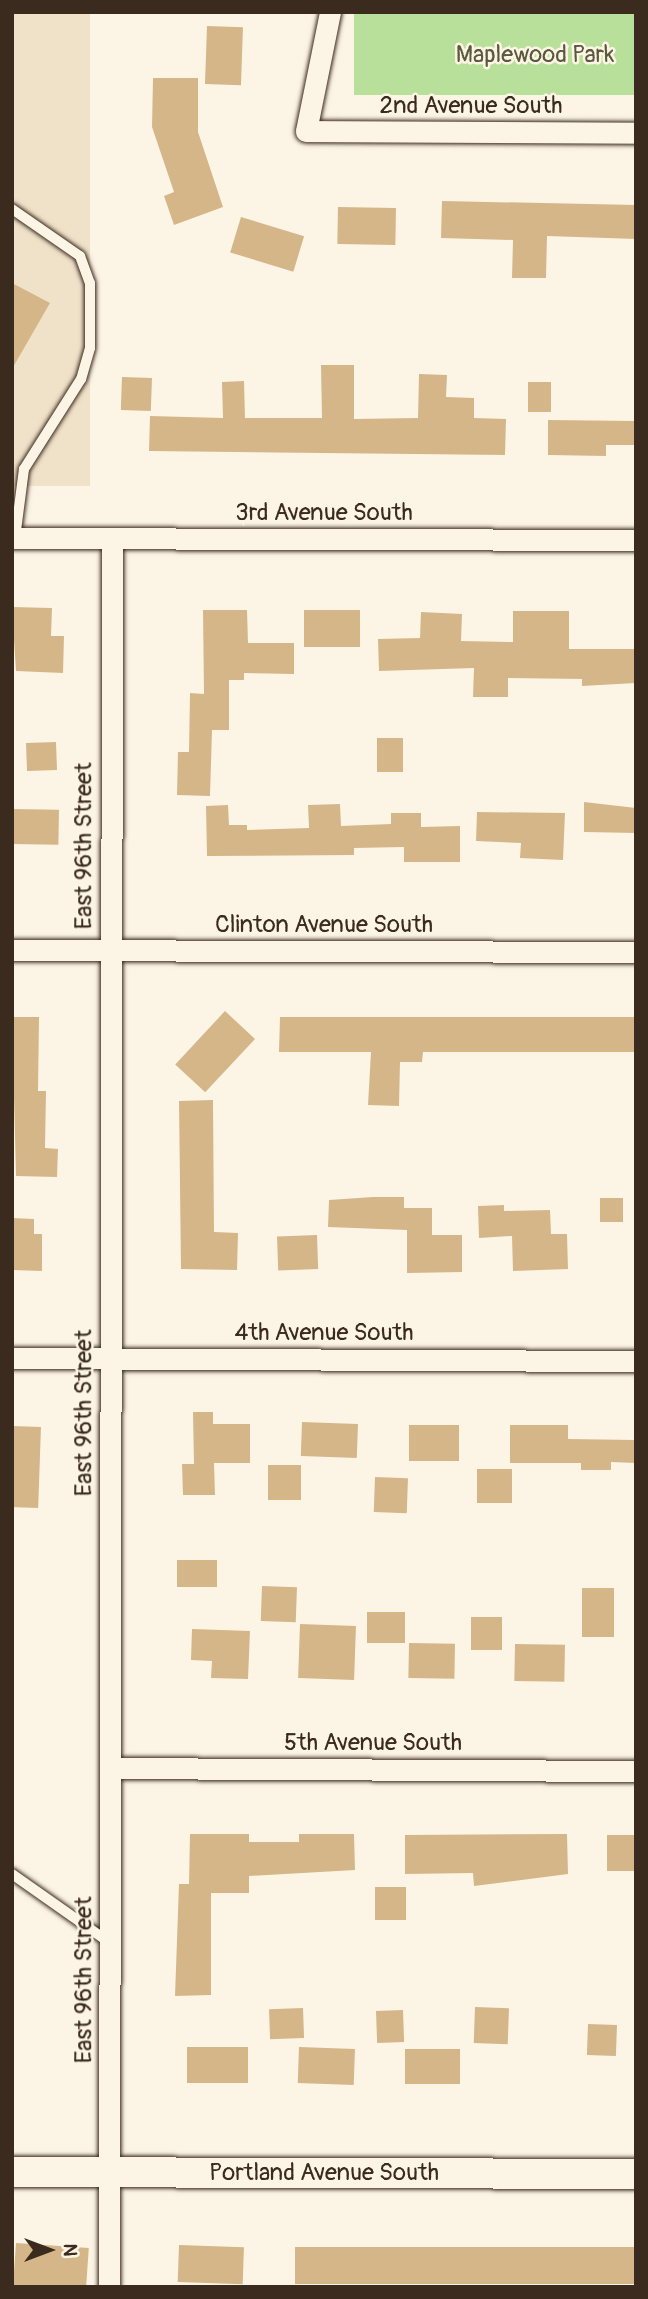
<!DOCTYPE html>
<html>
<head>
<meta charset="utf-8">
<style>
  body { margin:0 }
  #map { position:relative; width:648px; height:2299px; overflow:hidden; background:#fcf5e5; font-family:Pangolin,sans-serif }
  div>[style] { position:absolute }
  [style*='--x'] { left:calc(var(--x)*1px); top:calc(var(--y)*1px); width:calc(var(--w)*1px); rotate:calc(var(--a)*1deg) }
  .built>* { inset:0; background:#f0e2c9; transform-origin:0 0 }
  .green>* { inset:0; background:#b8e09b; transform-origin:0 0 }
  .building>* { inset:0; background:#d5b689; transform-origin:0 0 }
  .roads { filter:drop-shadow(0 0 2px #3b2a1e) drop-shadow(0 0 2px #3b2a1e) }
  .lane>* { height:10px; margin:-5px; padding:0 5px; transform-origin:5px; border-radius:5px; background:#fcf5e5 }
  .street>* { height:21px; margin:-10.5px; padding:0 10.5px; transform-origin:10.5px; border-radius:10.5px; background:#fcf5e5 }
  .secondary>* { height:30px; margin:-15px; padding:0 15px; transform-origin:15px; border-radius:15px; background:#fcf5e5 }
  span { translate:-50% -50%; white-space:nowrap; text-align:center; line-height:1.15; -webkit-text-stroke:5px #fcf5e5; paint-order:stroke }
  .park-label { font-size:24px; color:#5a583d }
  .street-label { font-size:24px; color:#3b2a1e }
  .frame { position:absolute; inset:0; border:14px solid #3b2a1e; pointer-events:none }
  .north { position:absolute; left:14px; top:2215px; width:70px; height:70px; -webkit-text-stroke:5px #fcf5e5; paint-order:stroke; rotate:90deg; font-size:19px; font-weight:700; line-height:28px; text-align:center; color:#3b2a1e }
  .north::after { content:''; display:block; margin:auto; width:24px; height:32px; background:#3b2a1e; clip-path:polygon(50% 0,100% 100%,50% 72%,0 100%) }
</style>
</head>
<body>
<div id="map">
  <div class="built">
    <i style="left:12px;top:12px;width:78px;height:474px"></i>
  </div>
  <div class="green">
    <i style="left:354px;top:12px;width:282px;height:83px"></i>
  </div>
  <div class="building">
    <i style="left:207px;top:26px;width:36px;height:58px;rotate:2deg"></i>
    <i style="clip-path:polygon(153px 78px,198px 78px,198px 132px,223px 207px,174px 225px,164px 196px,174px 192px,152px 127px)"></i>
    <i style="clip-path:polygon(442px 201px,636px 205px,636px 239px,547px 236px,546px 278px,512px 278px,513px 240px,441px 238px)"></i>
    <i style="left:338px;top:207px;width:58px;height:37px;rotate:1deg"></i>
    <i style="left:241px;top:217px;width:66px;height:37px;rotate:17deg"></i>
    <i style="clip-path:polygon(12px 283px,50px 303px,12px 369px)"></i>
    <i style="clip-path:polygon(321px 365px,354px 365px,354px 419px,418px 418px,419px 374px,447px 375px,446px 397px,474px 398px,474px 418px,506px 419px,505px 455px,149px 451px,150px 416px,223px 418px,222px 382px,244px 381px,245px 418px,322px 418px)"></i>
    <i style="left:122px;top:377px;width:30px;height:33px;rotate:2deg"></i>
    <i style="left:528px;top:382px;width:23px;height:30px"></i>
    <i style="clip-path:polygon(548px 420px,636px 421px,636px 445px,606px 445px,606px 456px,548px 455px)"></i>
    <i style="clip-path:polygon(12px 607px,52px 608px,51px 636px,64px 636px,63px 673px,16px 671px)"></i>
    <i style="clip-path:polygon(203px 610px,247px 610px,248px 643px,294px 643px,294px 674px,244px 673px,244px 680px,229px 680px,229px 730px,212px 730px,210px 796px,177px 795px,178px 752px,189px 752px,190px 693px,204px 694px)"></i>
    <i style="left:304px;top:610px;width:56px;height:37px"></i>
    <i style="clip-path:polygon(513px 611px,569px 611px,569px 649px,636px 649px,636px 683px,582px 686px,582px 679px,508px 678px,508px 697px,473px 697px,474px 668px,379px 671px,378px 639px,420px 638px,421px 612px,462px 614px,461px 641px,513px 642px)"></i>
    <i style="left:377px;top:738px;width:26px;height:34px"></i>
    <i style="left:56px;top:742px;width:28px;height:30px;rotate:88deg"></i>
    <i style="clip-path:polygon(584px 802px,636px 808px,636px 833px,584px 832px)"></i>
    <i style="clip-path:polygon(340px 804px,341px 826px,391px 824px,391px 813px,421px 813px,421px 827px,460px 826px,460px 862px,404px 862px,404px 847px,354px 848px,354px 855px,207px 856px,206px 806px,228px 805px,229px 825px,247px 825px,247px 830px,309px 828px,308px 805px)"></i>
    <i style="left:12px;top:809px;width:47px;height:35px;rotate:1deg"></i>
    <i style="clip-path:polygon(477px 812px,565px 813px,563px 860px,520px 858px,521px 843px,476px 841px)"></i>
    <i style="left:225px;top:1011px;width:41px;height:73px;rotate:43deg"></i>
    <i style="clip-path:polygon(12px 1017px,39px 1017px,38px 1091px,46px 1091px,45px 1148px,58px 1149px,57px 1177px,16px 1176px)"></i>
    <i style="clip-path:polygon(280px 1017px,636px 1017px,636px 1052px,423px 1052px,422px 1062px,400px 1062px,399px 1106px,368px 1105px,371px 1052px,279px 1052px)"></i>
    <i style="clip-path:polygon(213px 1100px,214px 1232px,238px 1233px,237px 1270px,181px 1269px,179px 1101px)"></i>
    <i style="clip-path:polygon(373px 1197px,404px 1197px,404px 1208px,432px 1208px,432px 1235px,462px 1235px,462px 1272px,407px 1273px,407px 1230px,328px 1227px,329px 1200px)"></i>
    <i style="left:600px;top:1198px;width:23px;height:24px"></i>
    <i style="clip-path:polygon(504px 1205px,504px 1211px,550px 1210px,551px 1234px,567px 1234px,568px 1269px,513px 1271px,512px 1236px,479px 1238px,478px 1206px)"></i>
    <i style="clip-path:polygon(12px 1218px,34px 1219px,34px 1234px,42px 1234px,42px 1271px,12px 1270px)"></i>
    <i style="left:317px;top:1235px;width:34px;height:40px;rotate:88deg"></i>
    <i style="clip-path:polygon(193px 1412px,213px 1412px,213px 1424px,250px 1424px,250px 1463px,214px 1463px,215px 1495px,183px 1495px,182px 1464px,194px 1464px)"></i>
    <i style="left:302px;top:1422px;width:56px;height:34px;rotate:2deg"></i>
    <i style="left:409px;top:1425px;width:50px;height:36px"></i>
    <i style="clip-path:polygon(510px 1425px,568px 1425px,568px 1439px,636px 1440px,636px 1463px,611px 1462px,611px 1470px,581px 1470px,581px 1463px,510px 1463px)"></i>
    <i style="left:12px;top:1426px;width:29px;height:81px;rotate:2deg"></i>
    <i style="left:268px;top:1465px;width:33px;height:35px"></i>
    <i style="left:477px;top:1469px;width:35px;height:34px"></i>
    <i style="left:375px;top:1477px;width:33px;height:35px;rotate:2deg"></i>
    <i style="left:217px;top:1560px;width:27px;height:40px;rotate:90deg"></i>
    <i style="left:262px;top:1586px;width:35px;height:35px;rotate:2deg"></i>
    <i style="left:582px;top:1588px;width:32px;height:49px"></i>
    <i style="left:405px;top:1612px;width:31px;height:38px;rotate:90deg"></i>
    <i style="left:471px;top:1617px;width:31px;height:33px"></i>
    <i style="left:300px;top:1624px;width:56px;height:54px;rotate:2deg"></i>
    <i style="clip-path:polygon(192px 1629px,250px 1631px,248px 1679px,211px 1678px,212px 1661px,191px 1660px)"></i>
    <i style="left:409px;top:1643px;width:46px;height:35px;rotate:1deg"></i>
    <i style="left:515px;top:1644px;width:50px;height:37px;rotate:1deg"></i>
    <i style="clip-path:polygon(190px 1834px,249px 1834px,249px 1842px,299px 1842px,299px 1834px,354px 1834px,355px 1870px,249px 1876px,249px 1893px,211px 1893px,211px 1995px,175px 1996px,179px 1884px,189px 1884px)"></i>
    <i style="clip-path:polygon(567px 1834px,568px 1874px,474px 1886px,473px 1873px,405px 1874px,405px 1835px)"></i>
    <i style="left:607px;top:1835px;width:29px;height:36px"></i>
    <i style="left:375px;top:1887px;width:31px;height:33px"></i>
    <i style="left:475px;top:2007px;width:34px;height:36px;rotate:2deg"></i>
    <i style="left:303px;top:2008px;width:30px;height:34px;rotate:88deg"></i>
    <i style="left:403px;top:2010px;width:32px;height:27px;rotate:88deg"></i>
    <i style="left:588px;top:2024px;width:29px;height:31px;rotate:2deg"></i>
    <i style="left:187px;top:2047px;width:61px;height:36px"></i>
    <i style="left:299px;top:2047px;width:56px;height:36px;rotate:2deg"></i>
    <i style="left:405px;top:2049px;width:55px;height:35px"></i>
    <i style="left:16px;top:2243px;width:73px;height:44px;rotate:4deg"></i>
    <i style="left:179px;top:2245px;width:65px;height:37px;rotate:2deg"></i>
    <i style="left:295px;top:2247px;width:341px;height:37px"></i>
  </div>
  <div class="roads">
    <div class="lane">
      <i style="--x:12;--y:209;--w:83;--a:34.7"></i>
      <i style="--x:80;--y:256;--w:29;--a:70"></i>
      <i style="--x:90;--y:283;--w:65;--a:90"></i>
      <i style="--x:90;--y:348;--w:32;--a:106"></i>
      <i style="--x:81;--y:379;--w:107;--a:122.3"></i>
      <i style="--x:24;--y:469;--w:70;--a:97.4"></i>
      <i style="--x:12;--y:1874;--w:120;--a:35.1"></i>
    </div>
    <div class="street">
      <i style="--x:330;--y:12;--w:121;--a:101.4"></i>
      <i style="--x:306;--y:131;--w:330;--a:0.3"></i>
      <i style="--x:12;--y:538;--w:624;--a:0.18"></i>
      <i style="--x:12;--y:950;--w:624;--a:0.18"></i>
      <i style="--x:12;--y:1358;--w:624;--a:0.28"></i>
      <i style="--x:110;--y:1768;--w:526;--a:0.33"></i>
      <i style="--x:109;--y:2287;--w:1748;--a:-89.9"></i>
    </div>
    <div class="secondary">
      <i style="--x:12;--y:2172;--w:624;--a:0.18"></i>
    </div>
  </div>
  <div class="park-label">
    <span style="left:535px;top:55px">Maplewood Park</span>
  </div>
  <div class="street-label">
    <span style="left:471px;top:106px">2nd Avenue South</span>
    <span style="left:324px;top:513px">3rd Avenue South</span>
    <span style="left:84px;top:846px;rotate:-90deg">East 96th Street</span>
    <span style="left:324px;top:925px">Clinton Avenue South</span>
    <span style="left:324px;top:1333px">4th Avenue South</span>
    <span style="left:84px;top:1413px;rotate:-90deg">East 96th Street</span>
    <span style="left:373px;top:1743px">5th Avenue South</span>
    <span style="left:84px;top:1980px;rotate:-90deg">East 96th Street</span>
    <span style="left:324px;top:2173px">Portland Avenue South</span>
  </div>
  <div class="frame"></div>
  <div class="north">N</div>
</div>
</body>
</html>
